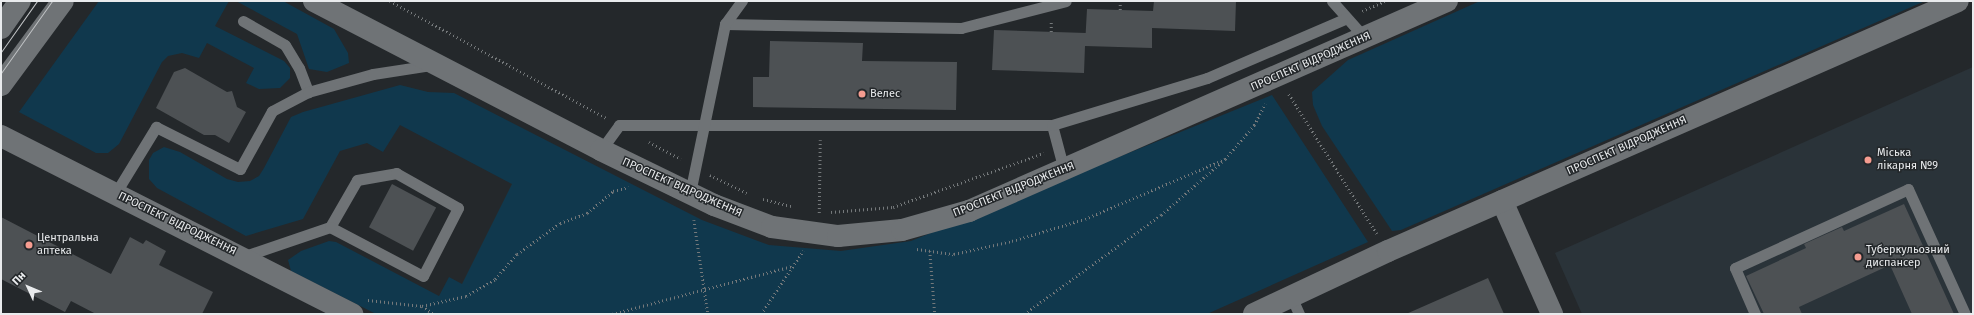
<!DOCTYPE html>
<html>
<head>
<meta charset="utf-8">
<style>
  body { margin:0 }
  #map { position:relative; width:1974px; height:315px; overflow:hidden; background:#24282b; font-family:"Fira Sans",sans-serif }
  div>[style] { position:absolute }
  [style*='--x'] { left:calc(var(--x)*1px); top:calc(var(--y)*1px); width:calc(var(--w)*1px); rotate:calc(var(--a)*1deg) }
  .built>* { inset:0; background:#2a3339 }
  .green>* { inset:0; background:#10384d }
  .building>* { inset:0; background:#4d5154; transform-origin:0 0 }
  .path>* { height:2.5px; margin-top:-1.25px; transform-origin:0; background:repeating-linear-gradient(90deg,#75797b 0 1px,transparent 0 4px) }
  .lane>* { height:11px; margin:-5.5px; padding:0 5.5px; transform-origin:5.5px; border-radius:5.5px; background:#6f7376 }
  .street>* { height:22px; margin:-11px; padding:0 11px; transform-origin:11px; border-radius:11px; background:#6f7376 }
  .secondary>* { height:22px; margin:-11px; padding:0 11px; transform-origin:11px; border-radius:11px; background:#6f7376 }
  .tram>* { height:1px; margin:-0.5px; padding:0 0.5px; transform-origin:0.5px; border-radius:0.5px; background:#c0c3c5 }
  .dots>* { width:11px; height:11px; translate:-50% -50%; box-sizing:border-box; border:2px solid #24282b; border-radius:50% }
  span { translate:-50% -50%; white-space:nowrap; text-align:center; line-height:1.15; -webkit-text-stroke:3px #24282b; paint-order:stroke }
  .street-label { font-size:11px; color:#e9ebed }
  .poi-label { font-size:11px; color:#e9ebed }
  .left { translate:0 -50%; text-align:left }
  .frame { position:absolute; inset:0; border:2px solid #e9ebed; pointer-events:none }
  .north { position:absolute; left:8px; top:267px; width:40px; height:40px; -webkit-text-stroke:3px #24282b; paint-order:stroke; rotate:314deg; font-size:11px; font-weight:700; line-height:16px; text-align:center; color:#e9ebed }
  .north::after { content:''; display:block; margin:auto; width:14px; height:18px; background:#e9ebed; clip-path:polygon(50% 0,100% 100%,50% 72%,0 100%) }
</style>
</head>
<body>
<div id="map">
  <div class="built">
    <i style="clip-path:polygon(1973px 67px,1973px 314px,1582px 314px,1555px 253px)"></i>
  </div>
  <div class="green">
    <i style="clip-path:polygon(99px 1px,229px 1px,215px 26px,284px 61px,290px 68px,290px 78px,280px 88px,259px 89px,246px 83px,254px 68px,207px 43px,199px 58px,182px 53px,168px 56px,162px 62px,119px 144px,108px 153px,96px 153px,19px 112px)"></i>
    <i style="clip-path:polygon(236px 1px,283px 1px,334px 29px,348px 53px,349px 63px,327px 72px,309px 69px,297px 34px)"></i>
    <i style="clip-path:polygon(1480px 1px,1925px 1px,1401px 230px,1392px 231px,1322px 126px,1313px 105px,1312px 92px,1348px 60px)"></i>
    <i style="clip-path:polygon(400px 85px,428px 92px,454px 93px,702px 220px,769px 245px,841px 251px,911px 241px,1272px 95px,1368px 242px,1207px 314px,376px 314px,291px 271px,288px 260px,301px 251px,329px 241px,336px 242px,439px 296px,449px 277px,462px 284px,512px 184px,400px 125px,383px 152px,367px 143px,340px 151px,303px 219px,246px 236px,157px 188px,149px 179px,149px 160px,153px 153px,164px 147px,180px 152px,227px 179px,238px 182px,250px 181px,259px 176px,264px 168px,291px 117px,303px 112px)"></i>
  </div>
  <div class="building">
    <i style="clip-path:polygon(1154px 1px,1236px 1px,1235px 31px,1152px 28px,1152px 48px,1085px 46px,1084px 73px,992px 70px,994px 30px,1086px 33px,1085px 45px,1087px 9px,1153px 11px)"></i>
    <i style="clip-path:polygon(770px 41px,863px 43px,862px 61px,957px 62px,956px 110px,753px 107px,753px 77px,769px 77px)"></i>
    <i style="clip-path:polygon(185px 68px,227px 92px,232px 91px,237px 107px,246px 112px,229px 143px,215px 135px,204px 135px,156px 108px,174px 72px)"></i>
    <i style="left:392px;top:184px;width:50px;height:49px;rotate:28deg"></i>
    <i style="clip-path:polygon(1904px 204px,1954px 314px,1912px 314px,1890px 265px,1799px 307px,1802px 314px,1764px 314px,1746px 276px,1806px 248px,1804px 244px,1842px 227px,1844px 231px)"></i>
    <i style="clip-path:polygon(1px 217px,111px 274px,130px 237px,143px 244px,146px 240px,166px 251px,159px 265px,213px 292px,202px 314px,96px 314px,71px 301px,65px 312px,1px 279px)"></i>
    <i style="clip-path:polygon(1488px 278px,1504px 314px,1406px 314px)"></i>
  </div>
  <div class="path">
    <i style="--x:390;--y:1;--w:246;--a:28.4"></i>
    <i style="--x:1120;--y:10;--w:9;--a:-90"></i>
    <i style="--x:1362;--y:11;--w:25;--a:-23"></i>
    <i style="--x:1051;--y:32;--w:11;--a:-90"></i>
    <i style="--x:1289;--y:94;--w:165;--a:57.8"></i>
    <i style="--x:649;--y:142;--w:36;--a:28"></i>
    <i style="--x:710;--y:175;--w:41;--a:25.9"></i>
    <i style="--x:763;--y:199;--w:29;--a:14"></i>
    <i style="--x:831;--y:212;--w:62;--a:-4.6"></i>
    <i style="--x:893;--y:207;--w:160;--a:-19.7"></i>
    <i style="--x:819;--y:213;--w:73;--a:-89.2"></i>
    <i style="--x:694;--y:220;--w:95;--a:81.5"></i>
    <i style="--x:917;--y:249;--w:37;--a:8"></i>
    <i style="--x:954;--y:254;--w:59;--a:-12.6"></i>
    <i style="--x:1012;--y:241;--w:76;--a:-16.8"></i>
    <i style="--x:1085;--y:219;--w:152;--a:-23.2"></i>
    <i style="--x:930;--y:251;--w:63;--a:85.5"></i>
    <i style="--x:368;--y:300;--w:54;--a:6.3"></i>
    <i style="--x:422;--y:306;--w:14;--a:34"></i>
    <i style="--x:422;--y:306;--w:45;--a:-12.8"></i>
    <i style="--x:466;--y:296;--w:34;--a:-30"></i>
    <i style="--x:495;--y:279;--w:33;--a:-49"></i>
    <i style="--x:517;--y:254;--w:53;--a:-35.8"></i>
    <i style="--x:560;--y:223;--w:29;--a:-20"></i>
    <i style="--x:587;--y:213;--w:34;--a:-40"></i>
    <i style="--x:613;--y:191;--w:16;--a:-14"></i>
    <i style="--x:612;--y:314;--w:187;--a:-14.9"></i>
    <i style="--x:761;--y:314;--w:76;--a:-56.3"></i>
    <i style="--x:1024;--y:314;--w:169;--a:-35.9"></i>
    <i style="--x:1161;--y:215;--w:85;--a:-41.2"></i>
    <i style="--x:1225;--y:159;--w:45;--a:-49.5"></i>
    <i style="--x:1254;--y:125;--w:24;--a:-62"></i>
  </div>
  <div class="lane">
    <i style="--x:1332;--y:1;--w:50;--a:48.3"></i>
    <i style="--x:243;--y:21;--w:48;--a:29.7"></i>
    <i style="--x:285;--y:45;--w:27;--a:59"></i>
    <i style="--x:299;--y:68;--w:26;--a:69"></i>
    <i style="--x:725;--y:24;--w:236;--a:1"></i>
    <i style="--x:961;--y:28;--w:108;--a:-14.4"></i>
    <i style="--x:1052;--y:125;--w:47;--a:75.1"></i>
    <i style="--x:601;--y:150;--w:31;--a:-54"></i>
    <i style="--x:619;--y:125;--w:433;--a:0"></i>
    <i style="--x:1052;--y:125;--w:162;--a:-16.9"></i>
    <i style="--x:1207;--y:78;--w:152;--a:-23.2"></i>
    <i style="--x:690;--y:193;--w:173;--a:-78.3"></i>
    <i style="--x:725;--y:24;--w:29;--a:-54"></i>
    <i style="--x:115;--y:194;--w:79;--a:-58.5"></i>
    <i style="--x:156;--y:127;--w:94;--a:26.6"></i>
    <i style="--x:240;--y:169;--w:66;--a:-61.1"></i>
    <i style="--x:272;--y:111;--w:41;--a:-27.8"></i>
    <i style="--x:308;--y:92;--w:67;--a:-15.5"></i>
    <i style="--x:373;--y:74;--w:60;--a:-8.7"></i>
    <i style="--x:242;--y:257;--w:93;--a:-18.8"></i>
    <i style="--x:330;--y:227;--w:54;--a:-60.1"></i>
    <i style="--x:357;--y:180;--w:40;--a:-10"></i>
    <i style="--x:396;--y:173;--w:71;--a:29.4"></i>
    <i style="--x:458;--y:208;--w:76;--a:117.2"></i>
    <i style="--x:423;--y:276;--w:105;--a:-152.2"></i>
    <i style="--x:1291;--y:296;--w:20;--a:66"></i>
    <i style="--x:1755;--y:314;--w:50;--a:-113.5"></i>
    <i style="--x:1735;--y:268;--w:190;--a:-24.5"></i>
    <i style="--x:1908;--y:189;--w:137;--a:65.5"></i>
  </div>
  <div class="street">
    <i style="--x:1502;--y:201;--w:124;--a:66.1"></i>
  </div>
  <div class="secondary">
    <i style="--x:314;--y:1;--w:323;--a:27.4"></i>
    <i style="--x:601;--y:150;--w:126;--a:26"></i>
    <i style="--x:714;--y:205;--w:62;--a:20.8"></i>
    <i style="--x:772;--y:227;--w:67;--a:7.8"></i>
    <i style="--x:838;--y:236;--w:64;--a:-5.4"></i>
    <i style="--x:902;--y:230;--w:70;--a:-15.8"></i>
    <i style="--x:969;--y:211;--w:522;--a:-23.72"></i>
    <i style="--x:1;--y:28;--w:33;--a:-55"></i>
    <i style="--x:1;--y:85;--w:104;--a:-53.6"></i>
    <i style="--x:1;--y:136;--w:394;--a:26.9"></i>
    <i style="--x:1254;--y:314;--w:148;--a:-25.2"></i>
    <i style="--x:1388;--y:251;--w:622;--a:-23.68"></i>
  </div>
  <div class="tram">
    <i style="--x:1;--y:52;--w:62;--a:-54.8"></i>
    <i style="--x:1;--y:73;--w:88;--a:-54.7"></i>
  </div>
  <div class="dots">
    <i style="left:862px;top:94px;background:#f59c90"></i>
    <i style="left:1868px;top:160px;background:#f59c90"></i>
    <i style="left:29px;top:245px;background:#f59c90"></i>
    <i style="left:1858px;top:257px;background:#f59c90"></i>
  </div>
  <div class="street-label">
    <span style="left:1311px;top:62px;rotate:-24deg">ПРОСПЕКТ ВІДРОДЖЕННЯ</span>
    <span style="left:1627px;top:146px;rotate:-24deg">ПРОСПЕКТ ВІДРОДЖЕННЯ</span>
    <span style="left:682px;top:188px;rotate:24deg">ПРОСПЕКТ ВІДРОДЖЕННЯ</span>
    <span style="left:1014px;top:190px;rotate:-22deg">ПРОСПЕКТ ВІДРОДЖЕННЯ</span>
    <span style="left:177px;top:224px;rotate:26deg">ПРОСПЕКТ ВІДРОДЖЕННЯ</span>
  </div>
  <div class="poi-label">
    <span class="left" style="left:870px;top:94px">Велес</span>
    <span class="left" style="left:1877px;top:160px">Міська<br>лікарня №9</span>
    <span class="left" style="left:37px;top:245px">Центральна<br>аптека</span>
    <span class="left" style="left:1866px;top:257px">Туберкульозний<br>диспансер</span>
  </div>
  <div class="frame"></div>
  <div class="north">Пн</div>
</div>
</body>
</html>
